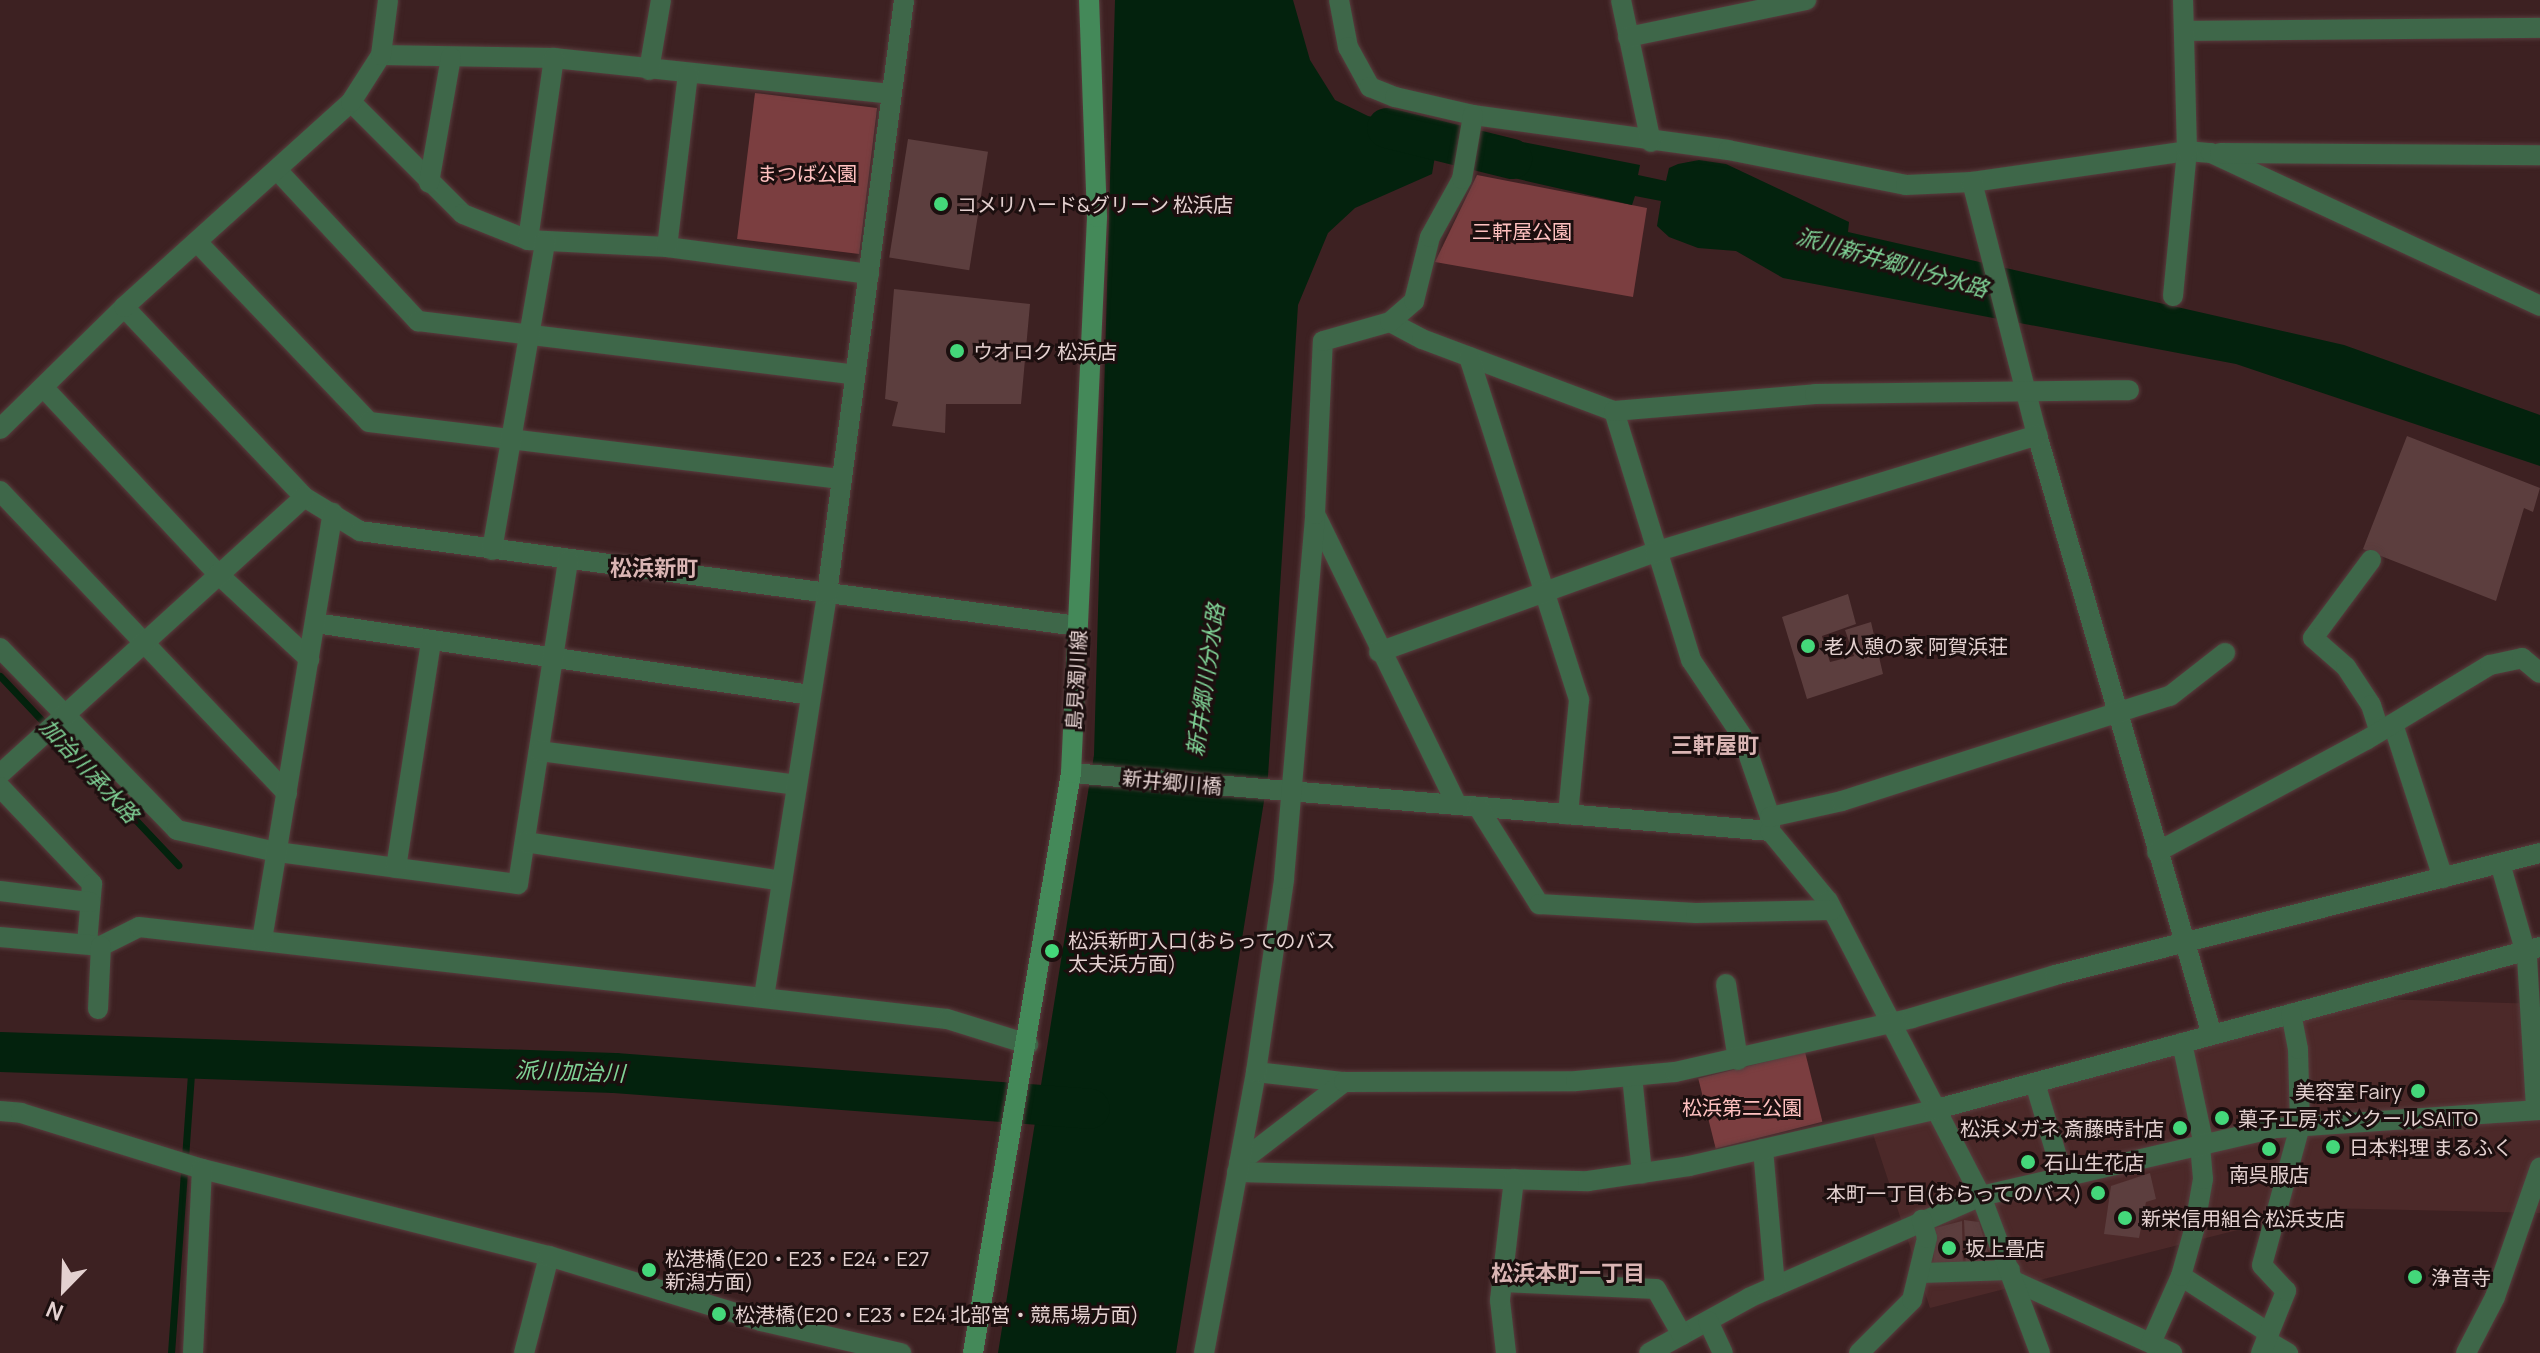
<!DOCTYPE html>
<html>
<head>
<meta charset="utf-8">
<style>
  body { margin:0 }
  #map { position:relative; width:2540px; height:1353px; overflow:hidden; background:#3d2122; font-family:Manrope,"Noto Sans JP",sans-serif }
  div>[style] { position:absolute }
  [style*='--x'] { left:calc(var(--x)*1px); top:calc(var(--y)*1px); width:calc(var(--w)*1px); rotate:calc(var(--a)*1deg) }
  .built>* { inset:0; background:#4c2929 }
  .green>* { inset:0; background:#7b3e40; transform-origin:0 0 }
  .water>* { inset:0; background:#03220d }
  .stream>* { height:7px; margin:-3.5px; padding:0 3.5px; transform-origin:3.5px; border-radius:3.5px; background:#03220d }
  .river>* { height:40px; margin:-20px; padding:0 20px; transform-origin:20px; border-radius:20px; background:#03220d }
  .building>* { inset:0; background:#5c3e3e; transform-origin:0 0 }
  .roads { filter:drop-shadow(0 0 2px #583d3e) drop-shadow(0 0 2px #583d3e) }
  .minor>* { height:20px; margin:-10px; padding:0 10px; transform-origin:10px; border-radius:10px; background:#3e6749 }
  .tertiary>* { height:20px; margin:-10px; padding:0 10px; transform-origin:10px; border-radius:10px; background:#3e6749 }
  .secondary>* { height:20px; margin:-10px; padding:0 10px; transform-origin:10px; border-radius:10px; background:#448959 }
  .dots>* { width:22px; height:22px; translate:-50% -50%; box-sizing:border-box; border:4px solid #1c0f0f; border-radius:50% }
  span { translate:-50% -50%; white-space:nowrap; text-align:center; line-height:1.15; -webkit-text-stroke:6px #1c0f0f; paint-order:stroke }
  .park-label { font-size:20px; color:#ffc1c0 }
  .poi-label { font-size:20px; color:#e4d1d0 }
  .left { translate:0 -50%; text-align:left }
  .right { translate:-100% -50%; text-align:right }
  .street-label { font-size:20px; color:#e4d1d0 }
  .water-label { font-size:22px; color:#80d497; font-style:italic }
  .neighbourhood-label { font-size:22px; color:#dab5b4; font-weight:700 }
  .north { position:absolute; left:24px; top:1249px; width:80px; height:80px; -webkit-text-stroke:6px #1c0f0f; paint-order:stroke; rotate:203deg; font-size:22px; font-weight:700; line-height:32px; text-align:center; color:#e4d1d0 }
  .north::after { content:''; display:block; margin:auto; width:28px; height:36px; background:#e4d1d0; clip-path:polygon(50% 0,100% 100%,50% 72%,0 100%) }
</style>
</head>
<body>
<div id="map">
  <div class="built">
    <i style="clip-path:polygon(2378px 999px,2540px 1004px,2540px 1213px,2324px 1208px,1930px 1308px,1872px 1131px)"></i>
  </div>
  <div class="green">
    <i style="left:755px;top:93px;width:123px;height:147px;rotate:7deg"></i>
    <i style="clip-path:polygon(1477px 175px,1647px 208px,1633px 297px,1435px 262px)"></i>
    <i style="left:1805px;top:1052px;width:72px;height:110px;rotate:76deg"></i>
  </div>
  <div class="water">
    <i style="clip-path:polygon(1115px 0,1293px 0,1310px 60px,1335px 100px,1368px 116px,1439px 133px,1432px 174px,1355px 208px,1328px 233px,1298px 305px,1268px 776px,1176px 1353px,998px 1353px,1094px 755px)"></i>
    <i style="clip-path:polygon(1482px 134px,1640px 165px,1638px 175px,1666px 181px,1669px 168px,1678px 164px,1699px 160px,1726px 164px,1849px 222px,1848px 232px,2344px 345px,2540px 415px,2540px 466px,2236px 364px,1783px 278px,1736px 251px,1698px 248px,1669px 237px,1657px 226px,1661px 201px,1635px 196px,1632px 205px,1474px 169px)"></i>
  </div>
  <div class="stream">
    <i style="--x:0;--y:676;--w:260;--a:46.7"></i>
    <i style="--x:171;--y:1353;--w:296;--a:-85.9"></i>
  </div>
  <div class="river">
    <i style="--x:1387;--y:128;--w:129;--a:13.9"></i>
    <i style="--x:0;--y:1052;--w:615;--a:1.96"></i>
    <i style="--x:615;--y:1073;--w:476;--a:4.3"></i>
  </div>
  <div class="building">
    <i style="left:908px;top:139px;width:81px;height:120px;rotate:9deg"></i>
    <i style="clip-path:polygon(894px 289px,1030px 304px,1021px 404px,946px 404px,945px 433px,892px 426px,898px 402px,885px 399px)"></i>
    <i style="clip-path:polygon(2407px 436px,2540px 488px,2533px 512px,2524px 508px,2496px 601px,2363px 549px)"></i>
    <i style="clip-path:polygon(1848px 594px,1856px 624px,1822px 636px,1830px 662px,1854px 656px,1845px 630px,1871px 622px,1883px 674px,1807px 699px,1782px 617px)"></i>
    <i style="clip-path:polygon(2150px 1173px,2156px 1199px,2146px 1202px,2139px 1238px,2104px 1234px,2111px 1186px)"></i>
    <i style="clip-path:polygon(1964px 1220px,1979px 1222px,1992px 1266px,1966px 1268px)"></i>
    <i style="clip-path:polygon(1962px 1221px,1963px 1268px,1933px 1270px,1935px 1228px)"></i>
  </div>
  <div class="roads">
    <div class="minor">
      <i style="--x:1339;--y:0;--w:48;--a:79.2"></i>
      <i style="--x:1348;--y:47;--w:46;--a:61.2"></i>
      <i style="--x:1370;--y:87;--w:27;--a:22"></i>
      <i style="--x:1395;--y:97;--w:80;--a:13"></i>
      <i style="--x:1473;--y:115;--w:257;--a:7.8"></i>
      <i style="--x:1728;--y:150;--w:181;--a:11.1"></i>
      <i style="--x:1906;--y:185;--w:66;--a:-2.6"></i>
      <i style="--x:1972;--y:182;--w:217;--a:-8.2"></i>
      <i style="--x:2187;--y:151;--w:24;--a:5"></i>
      <i style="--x:2211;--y:153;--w:363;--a:24.9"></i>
      <i style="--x:1621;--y:0;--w:145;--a:78.1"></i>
      <i style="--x:2184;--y:31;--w:356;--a:-0.5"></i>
      <i style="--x:1628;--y:37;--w:182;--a:-11.7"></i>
      <i style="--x:381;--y:55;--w:173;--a:1"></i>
      <i style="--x:554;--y:58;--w:339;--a:6.1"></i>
      <i style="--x:649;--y:70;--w:71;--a:-80.3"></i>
      <i style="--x:351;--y:102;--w:158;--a:45"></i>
      <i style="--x:463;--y:214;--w:70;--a:21.8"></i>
      <i style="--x:528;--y:240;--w:139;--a:2.9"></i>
      <i style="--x:667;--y:247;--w:204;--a:7.6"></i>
      <i style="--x:2220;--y:153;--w:320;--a:0.4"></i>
      <i style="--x:277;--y:170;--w:207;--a:47"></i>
      <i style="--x:418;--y:321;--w:440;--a:7"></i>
      <i style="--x:1972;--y:182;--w:261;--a:75.6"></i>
      <i style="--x:2037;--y:435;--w:625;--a:73.74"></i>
      <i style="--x:429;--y:183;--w:128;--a:-80.1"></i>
      <i style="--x:528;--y:240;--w:184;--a:-81.9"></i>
      <i style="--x:197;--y:242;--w:249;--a:46.3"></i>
      <i style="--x:369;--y:422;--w:476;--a:6.9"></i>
      <i style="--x:667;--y:247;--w:174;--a:-83.1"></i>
      <i style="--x:2173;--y:296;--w:146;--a:-84.5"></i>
      <i style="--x:2187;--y:151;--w:151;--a:-91.5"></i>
      <i style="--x:124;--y:307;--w:262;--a:46.5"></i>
      <i style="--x:304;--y:497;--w:66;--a:31.3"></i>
      <i style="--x:360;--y:531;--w:724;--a:7.54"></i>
      <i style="--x:1390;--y:322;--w:36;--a:28"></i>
      <i style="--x:1422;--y:339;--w:205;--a:20.6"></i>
      <i style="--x:1614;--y:411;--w:261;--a:72.8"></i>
      <i style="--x:1691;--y:660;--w:92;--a:56.1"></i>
      <i style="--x:1742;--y:736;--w:86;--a:70.9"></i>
      <i style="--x:1770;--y:817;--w:14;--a:90"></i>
      <i style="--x:1469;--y:357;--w:360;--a:72.2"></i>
      <i style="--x:1579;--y:700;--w:115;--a:95.5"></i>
      <i style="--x:43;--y:387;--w:256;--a:46.9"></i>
      <i style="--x:218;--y:574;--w:125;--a:43"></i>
      <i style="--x:1614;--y:411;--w:202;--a:-4.8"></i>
      <i style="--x:1815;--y:394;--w:314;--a:-0.7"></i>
      <i style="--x:0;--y:429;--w:174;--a:-44.5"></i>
      <i style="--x:124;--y:307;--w:306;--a:-42.1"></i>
      <i style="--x:351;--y:102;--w:56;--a:-57.4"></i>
      <i style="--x:381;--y:55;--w:55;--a:-82.7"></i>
      <i style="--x:0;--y:491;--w:417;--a:46.5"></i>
      <i style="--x:1317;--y:518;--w:319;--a:64"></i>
      <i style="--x:492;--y:550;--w:313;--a:-80.2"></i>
      <i style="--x:2371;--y:560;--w:97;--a:126.6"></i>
      <i style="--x:2313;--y:638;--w:44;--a:41.3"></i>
      <i style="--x:2346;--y:667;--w:45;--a:56.7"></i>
      <i style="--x:2371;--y:705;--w:28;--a:72"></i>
      <i style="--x:315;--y:623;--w:501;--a:8.26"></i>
      <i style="--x:0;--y:648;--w:254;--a:45.8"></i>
      <i style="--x:177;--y:830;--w:102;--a:12.4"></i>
      <i style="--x:277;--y:852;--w:243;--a:7.6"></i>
      <i style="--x:518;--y:884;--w:328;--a:-81.2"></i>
      <i style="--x:1379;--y:652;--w:294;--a:-19.9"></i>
      <i style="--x:1655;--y:552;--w:400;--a:-17"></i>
      <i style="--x:2393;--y:724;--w:162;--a:72"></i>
      <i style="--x:539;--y:751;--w:260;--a:7.5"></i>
      <i style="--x:1071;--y:773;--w:701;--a:4.74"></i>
      <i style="--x:1770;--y:831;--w:91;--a:50.4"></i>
      <i style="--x:1828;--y:901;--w:332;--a:62.6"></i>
      <i style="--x:1981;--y:1196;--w:253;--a:156.3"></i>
      <i style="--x:1749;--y:1298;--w:114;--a:151.2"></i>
      <i style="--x:0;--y:774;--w:411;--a:-42.3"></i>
      <i style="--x:0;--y:787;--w:134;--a:46.5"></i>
      <i style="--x:92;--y:884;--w:60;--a:94.8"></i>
      <i style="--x:1478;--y:807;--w:115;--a:57.8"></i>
      <i style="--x:1539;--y:904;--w:157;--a:3.3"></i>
      <i style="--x:1696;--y:913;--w:136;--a:-1.3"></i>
      <i style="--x:1770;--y:817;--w:74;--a:-12.5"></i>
      <i style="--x:1842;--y:801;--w:344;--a:-17.8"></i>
      <i style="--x:2170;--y:696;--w:70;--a:-38"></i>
      <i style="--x:525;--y:842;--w:260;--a:8.6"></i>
      <i style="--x:2157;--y:852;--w:237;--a:-28.2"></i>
      <i style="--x:2366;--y:740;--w:145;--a:-31.2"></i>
      <i style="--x:2490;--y:665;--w:33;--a:-12"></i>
      <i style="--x:2522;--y:658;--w:23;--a:40"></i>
      <i style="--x:2500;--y:863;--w:98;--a:74"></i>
      <i style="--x:2527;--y:957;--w:153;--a:86.6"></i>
      <i style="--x:396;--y:868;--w:230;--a:-81.2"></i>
      <i style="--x:0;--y:891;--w:91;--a:7"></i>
      <i style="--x:0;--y:937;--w:101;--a:5.1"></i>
      <i style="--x:101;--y:946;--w:42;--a:-26.6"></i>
      <i style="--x:139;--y:927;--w:813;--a:6.5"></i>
      <i style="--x:947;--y:1019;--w:85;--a:17.2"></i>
      <i style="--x:262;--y:940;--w:433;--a:-80.6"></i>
      <i style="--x:1726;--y:984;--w:77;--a:81"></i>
      <i style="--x:764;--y:997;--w:408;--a:-81.1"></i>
      <i style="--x:827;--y:594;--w:599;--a:-82.61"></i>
      <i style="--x:98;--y:1009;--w:63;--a:-87.3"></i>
      <i style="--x:2182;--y:1043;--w:105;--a:77.9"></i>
      <i style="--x:1256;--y:1072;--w:89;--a:6.5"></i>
      <i style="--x:1632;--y:1076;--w:98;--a:84.1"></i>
      <i style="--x:2035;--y:1083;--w:101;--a:73.4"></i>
      <i style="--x:1763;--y:1149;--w:138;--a:85"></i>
      <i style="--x:1239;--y:1163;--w:133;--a:-37.6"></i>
      <i style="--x:1344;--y:1082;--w:232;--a:-0.2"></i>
      <i style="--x:1576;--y:1081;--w:99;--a:-5.2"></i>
      <i style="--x:1675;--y:1072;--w:243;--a:-12.8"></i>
      <i style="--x:1912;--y:1018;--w:149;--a:-16.7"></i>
      <i style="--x:2055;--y:975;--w:500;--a:-14.12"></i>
      <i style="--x:1237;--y:1172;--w:351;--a:1.5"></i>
      <i style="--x:1588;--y:1181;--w:102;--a:-8.4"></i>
      <i style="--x:1689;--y:1166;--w:250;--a:-12.9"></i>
      <i style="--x:1933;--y:1110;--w:629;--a:-15.03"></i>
      <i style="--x:1922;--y:1273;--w:88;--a:-2"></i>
      <i style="--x:2181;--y:1276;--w:105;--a:32.9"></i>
      <i style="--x:2014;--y:1281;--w:174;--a:24.5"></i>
      <i style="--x:1502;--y:1282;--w:154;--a:2.6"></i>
      <i style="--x:1656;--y:1289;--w:53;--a:60.5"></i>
      <i style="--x:1708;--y:1321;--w:35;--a:65"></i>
      <i style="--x:2266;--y:1340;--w:26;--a:31"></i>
      <i style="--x:2151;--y:1343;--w:73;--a:-65.9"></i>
      <i style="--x:2181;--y:1276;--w:48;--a:-74.2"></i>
      <i style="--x:2194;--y:1230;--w:52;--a:-80"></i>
      <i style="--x:2203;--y:1179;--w:32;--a:-95"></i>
      <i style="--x:524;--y:1353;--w:100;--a:-75.5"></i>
      <i style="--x:1204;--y:1353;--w:286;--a:-79.5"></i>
      <i style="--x:1256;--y:1072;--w:195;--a:-81.7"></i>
      <i style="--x:1284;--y:879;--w:366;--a:-85.1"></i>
      <i style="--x:1315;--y:514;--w:173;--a:-87.4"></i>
      <i style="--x:1323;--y:341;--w:70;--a:-15.8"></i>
      <i style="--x:1390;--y:322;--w:32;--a:-41"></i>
      <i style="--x:1414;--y:301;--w:66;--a:-76"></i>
      <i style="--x:1430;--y:237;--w:66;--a:-61.1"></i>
      <i style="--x:1462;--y:179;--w:65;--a:-80.2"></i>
      <i style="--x:1506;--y:1353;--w:53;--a:-96.5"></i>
      <i style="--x:1500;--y:1300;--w:122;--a:-83.4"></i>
      <i style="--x:1859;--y:1353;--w:75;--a:-45"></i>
      <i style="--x:1912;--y:1300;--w:64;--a:-76.4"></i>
      <i style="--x:1927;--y:1238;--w:19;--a:-106"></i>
      <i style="--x:2261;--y:1353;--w:67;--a:-68"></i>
      <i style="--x:2286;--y:1291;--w:35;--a:-133"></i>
      <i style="--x:2262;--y:1265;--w:144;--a:-74.7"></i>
      <i style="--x:2300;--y:1126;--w:77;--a:-91.5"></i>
      <i style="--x:2298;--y:1049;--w:36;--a:-101"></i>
      <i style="--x:2466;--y:1353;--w:63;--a:-62.6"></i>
      <i style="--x:2495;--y:1297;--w:137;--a:-70.8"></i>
    </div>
    <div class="tertiary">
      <i style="--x:0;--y:1111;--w:21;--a:5"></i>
      <i style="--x:21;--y:1113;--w:189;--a:17.2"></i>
      <i style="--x:202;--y:1169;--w:358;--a:14.1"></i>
      <i style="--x:549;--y:1256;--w:222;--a:17"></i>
      <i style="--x:761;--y:1321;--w:144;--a:12.9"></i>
      <i style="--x:193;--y:1353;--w:184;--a:-87.2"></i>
      <i style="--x:2040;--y:1353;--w:168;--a:-110.6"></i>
      <i style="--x:1981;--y:1196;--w:303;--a:-13"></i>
      <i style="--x:2276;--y:1128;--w:265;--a:-3.9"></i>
    </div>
    <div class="secondary">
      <i style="--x:973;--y:1353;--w:588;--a:-80.41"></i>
      <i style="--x:1071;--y:773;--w:557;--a:-87.32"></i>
      <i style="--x:1097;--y:217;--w:217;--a:-92.1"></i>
    </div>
  </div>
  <div class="dots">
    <i style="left:941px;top:204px;background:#44d77a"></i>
    <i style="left:957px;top:351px;background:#44d77a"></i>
    <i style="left:1808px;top:646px;background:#44d77a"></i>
    <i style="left:1052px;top:951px;background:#44d77a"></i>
    <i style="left:2418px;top:1091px;background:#44d77a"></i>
    <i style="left:2222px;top:1118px;background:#44d77a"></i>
    <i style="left:2180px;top:1128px;background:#44d77a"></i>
    <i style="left:2333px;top:1147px;background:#44d77a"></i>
    <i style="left:2269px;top:1149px;background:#44d77a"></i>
    <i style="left:2028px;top:1162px;background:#44d77a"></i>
    <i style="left:2098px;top:1193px;background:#44d77a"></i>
    <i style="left:2125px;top:1218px;background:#44d77a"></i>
    <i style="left:1949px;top:1248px;background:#44d77a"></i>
    <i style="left:649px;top:1270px;background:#44d77a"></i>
    <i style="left:2415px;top:1277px;background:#44d77a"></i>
    <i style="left:719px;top:1314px;background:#44d77a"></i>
  </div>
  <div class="park-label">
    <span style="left:807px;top:173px">まつば公園</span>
    <span style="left:1522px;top:231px">三軒屋公園</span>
    <span style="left:1742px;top:1107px">松浜第二公園</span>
  </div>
  <div class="poi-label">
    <span class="left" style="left:957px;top:204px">コメリハード&amp;グリーン 松浜店</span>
    <span class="left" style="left:973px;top:351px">ウオロク 松浜店</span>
    <span class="left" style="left:1824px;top:646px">老人憩の家 阿賀浜荘</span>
    <span class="left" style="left:1068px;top:952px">松浜新町入口(おらってのバス<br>太夫浜方面)</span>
    <span class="right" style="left:2402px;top:1091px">美容室 Fairy</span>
    <span class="left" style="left:2238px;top:1118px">菓子工房 ボンクールSAITO</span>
    <span class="right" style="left:2164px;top:1128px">松浜メガネ 斎藤時計店</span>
    <span class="left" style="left:2349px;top:1147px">日本料理 まるふく</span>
    <span class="left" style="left:2044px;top:1162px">石山生花店</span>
    <span style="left:2269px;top:1174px">南呉服店</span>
    <span class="right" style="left:2082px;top:1193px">本町一丁目(おらってのバス)</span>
    <span class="left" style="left:2141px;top:1218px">新栄信用組合 松浜支店</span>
    <span class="left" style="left:1965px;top:1248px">坂上畳店</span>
    <span class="left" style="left:665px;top:1270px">松港橋(E20・E23・E24・E27<br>新潟方面)</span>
    <span class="left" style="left:2431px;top:1277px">浄音寺</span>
    <span class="left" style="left:735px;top:1314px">松港橋(E20・E23・E24 北部営・競馬場方面)</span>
  </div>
  <div class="street-label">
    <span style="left:1076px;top:680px;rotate:-87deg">島見濁川線</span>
    <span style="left:1172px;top:782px;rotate:5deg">新井郷川橋</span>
  </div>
  <div class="water-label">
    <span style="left:1892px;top:263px;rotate:16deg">派川新井郷川分水路</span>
    <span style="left:1206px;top:680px;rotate:-82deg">新井郷川分水路</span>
    <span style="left:89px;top:771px;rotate:47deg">加治川承水路</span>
    <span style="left:570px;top:1072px;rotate:2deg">派川加治川</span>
  </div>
  <div class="neighbourhood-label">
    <span style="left:654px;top:569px">松浜新町</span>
    <span style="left:1715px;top:746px">三軒屋町</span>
    <span style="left:1568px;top:1274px">松浜本町一丁目</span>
  </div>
  <div class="north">N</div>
</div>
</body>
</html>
